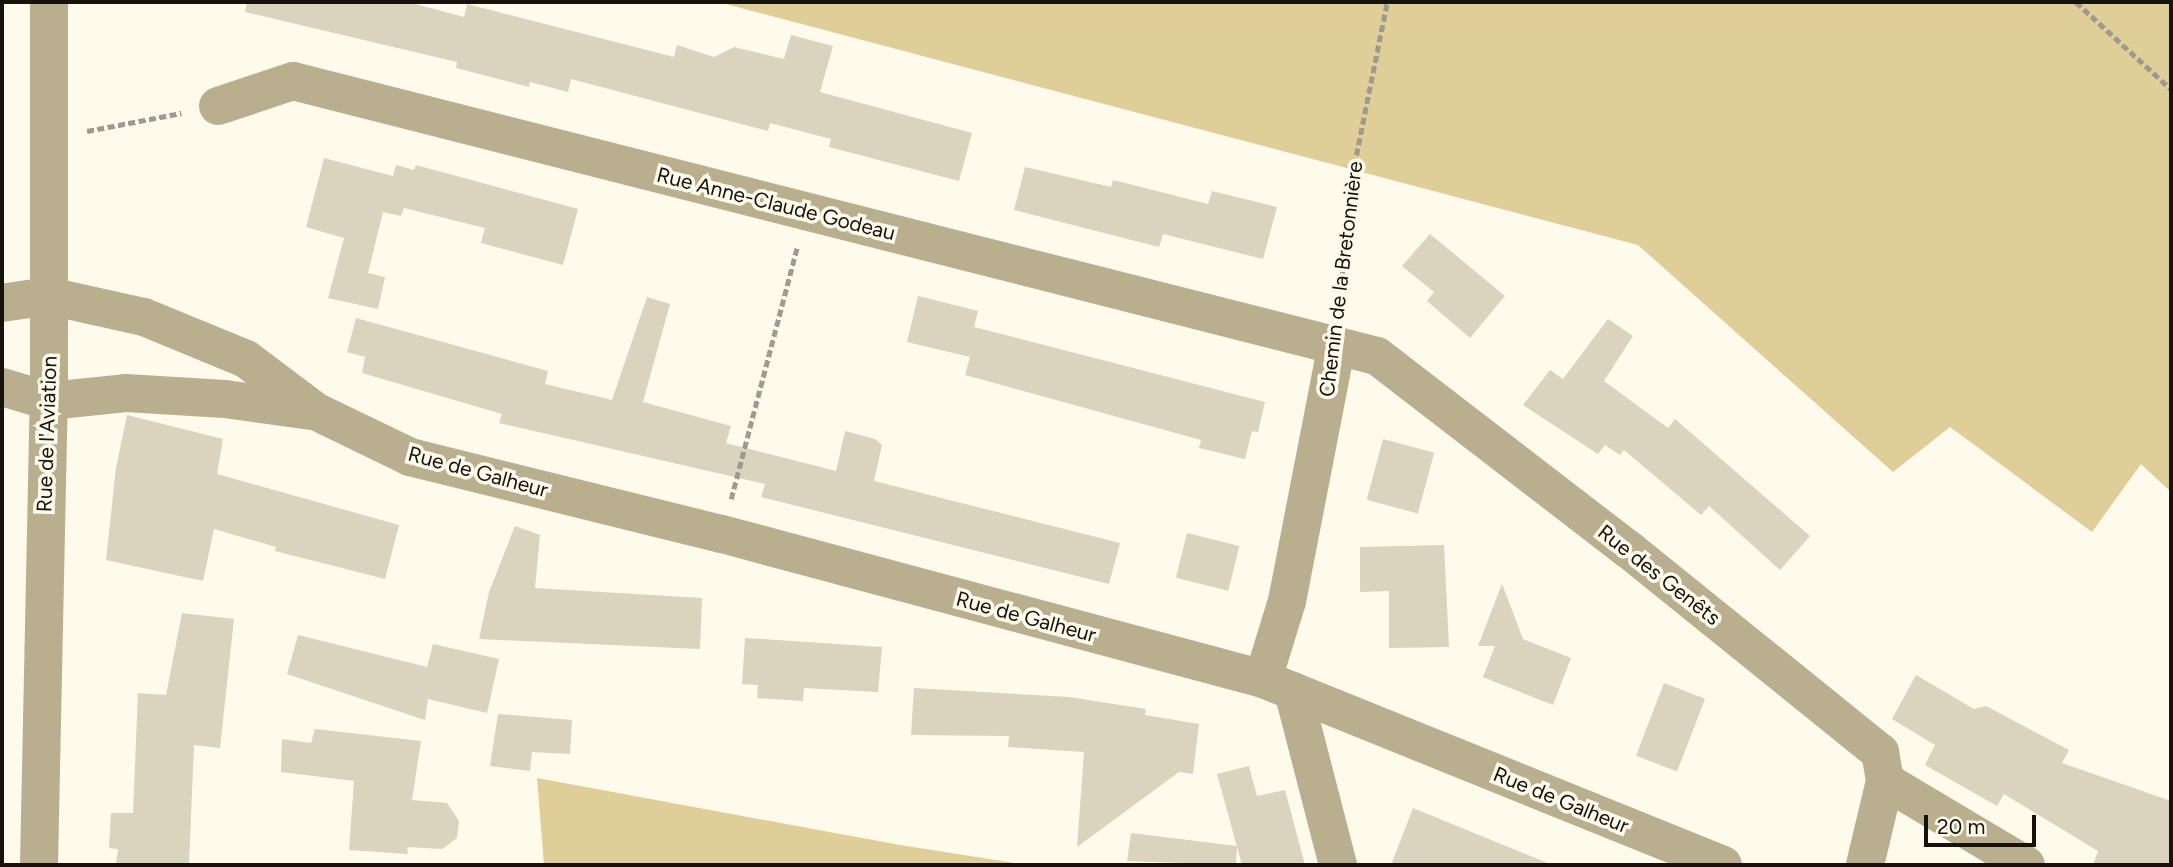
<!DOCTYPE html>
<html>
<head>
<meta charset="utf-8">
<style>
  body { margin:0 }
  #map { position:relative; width:2173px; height:867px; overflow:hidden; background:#fefaec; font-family:Figtree,sans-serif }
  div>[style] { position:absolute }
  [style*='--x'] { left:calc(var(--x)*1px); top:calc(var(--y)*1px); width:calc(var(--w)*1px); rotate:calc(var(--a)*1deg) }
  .green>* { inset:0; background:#dfce97 }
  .building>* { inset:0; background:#dad3bd; transform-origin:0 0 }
  .path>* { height:4.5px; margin-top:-2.25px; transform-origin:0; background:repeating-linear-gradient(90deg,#9d9a8f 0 7px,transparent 0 10.5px) }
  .minor>* { height:38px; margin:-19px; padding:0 19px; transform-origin:19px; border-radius:19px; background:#b9af8e }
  span { translate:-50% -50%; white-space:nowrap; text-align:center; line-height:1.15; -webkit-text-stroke:7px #fefaec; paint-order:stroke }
  .street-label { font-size:21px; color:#15130b }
  .frame { position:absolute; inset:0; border:4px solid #15130b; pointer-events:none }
  .scale { position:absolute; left:1924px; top:815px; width:112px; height:32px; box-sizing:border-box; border:4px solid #15130b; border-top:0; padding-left:9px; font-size:21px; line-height:24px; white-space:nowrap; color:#15130b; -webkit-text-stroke:5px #fefaec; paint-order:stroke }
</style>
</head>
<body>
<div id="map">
  <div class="green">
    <i style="clip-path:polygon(718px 2px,2171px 2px,2171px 492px,2141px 464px,2092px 532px,1950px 427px,1893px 472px,1638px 245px)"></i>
    <i style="clip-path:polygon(537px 778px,900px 845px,1027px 865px,544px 865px)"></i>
  </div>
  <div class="building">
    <i style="clip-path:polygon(247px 2px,408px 2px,464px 17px,467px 4px,674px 57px,677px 45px,714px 57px,734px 47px,784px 59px,791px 35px,833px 46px,820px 92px,972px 133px,959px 181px,829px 147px,831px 139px,770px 123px,768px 131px,571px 79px,568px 92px,530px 82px,529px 87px,456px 68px,457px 62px,245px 12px)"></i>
    <i style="clip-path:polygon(324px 158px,393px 176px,396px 165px,414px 170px,416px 165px,578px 209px,563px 265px,481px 243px,485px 228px,404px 208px,401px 216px,383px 212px,368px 273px,385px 277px,378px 309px,328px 298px,344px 238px,306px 227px)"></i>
    <i style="clip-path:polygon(1025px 167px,1111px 187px,1113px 180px,1208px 204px,1212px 191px,1277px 207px,1263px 259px,1163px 234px,1159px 247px,1014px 210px)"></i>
    <i style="clip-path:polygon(1430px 234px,1505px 296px,1470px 338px,1427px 301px,1434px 292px,1402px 266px)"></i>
    <i style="clip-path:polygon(918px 296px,978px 311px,974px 327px,1265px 402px,1258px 432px,1252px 431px,1245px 459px,1199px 448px,1201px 440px,965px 375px,970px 357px,907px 342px)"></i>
    <i style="clip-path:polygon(647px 297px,670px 304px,643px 402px,731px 426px,726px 443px,836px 471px,845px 431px,875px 439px,882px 445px,874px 481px,1120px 543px,1109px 584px,761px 497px,765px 484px,499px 423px,502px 414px,362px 373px,365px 357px,347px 352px,356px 318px,548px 371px,545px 384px,612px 400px)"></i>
    <i style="clip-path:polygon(1608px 319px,1633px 336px,1604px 381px,1668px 428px,1675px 419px,1810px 536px,1780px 570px,1709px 506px,1701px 515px,1624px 450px,1620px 455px,1605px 445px,1598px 454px,1523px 405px,1550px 370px,1563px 379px)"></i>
    <i style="clip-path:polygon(127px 415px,223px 439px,217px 474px,399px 525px,385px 579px,275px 551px,276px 547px,214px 529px,203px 581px,106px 560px,116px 468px)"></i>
    <i style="left:1383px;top:439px;width:53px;height:63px;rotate:15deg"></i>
    <i style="clip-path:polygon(515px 526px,540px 535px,535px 588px,702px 598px,700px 649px,479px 639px,489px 592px)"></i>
    <i style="left:1187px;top:533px;width:54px;height:46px;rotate:14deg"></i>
    <i style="clip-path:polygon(1444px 545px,1449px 647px,1389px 648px,1389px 591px,1360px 592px,1360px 547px)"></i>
    <i style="clip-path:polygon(1502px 584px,1523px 639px,1571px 658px,1553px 705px,1483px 677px,1495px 646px,1478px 646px)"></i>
    <i style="clip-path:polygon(182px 613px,234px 619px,220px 748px,194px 745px,189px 865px,116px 863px,118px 849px,109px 848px,111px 813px,133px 813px,138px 693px,166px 695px)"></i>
    <i style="clip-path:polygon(298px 635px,427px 667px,433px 644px,499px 659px,487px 713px,428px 699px,425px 720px,287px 674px)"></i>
    <i style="clip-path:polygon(745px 638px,882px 647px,878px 692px,804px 688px,803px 701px,757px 698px,758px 685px,742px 684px)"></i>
    <i style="clip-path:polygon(1916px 675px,1974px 709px,1986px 706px,2069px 750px,2062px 763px,2171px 801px,2171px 865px,2093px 865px,2098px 851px,2004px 794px,1997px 806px,1925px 765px,1935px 745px,1892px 719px)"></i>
    <i style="left:1664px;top:683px;width:44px;height:78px;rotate:21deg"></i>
    <i style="clip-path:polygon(914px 688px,1069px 697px,1146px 709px,1145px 715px,1199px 724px,1193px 774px,1179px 772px,1077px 847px,1084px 752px,1008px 747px,1009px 736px,911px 735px)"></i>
    <i style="clip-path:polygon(498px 714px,572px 720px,570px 754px,532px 752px,530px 771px,490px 766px)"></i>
    <i style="clip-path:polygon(315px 729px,421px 741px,412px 800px,447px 803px,459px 821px,457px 838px,442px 849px,407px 847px,408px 854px,349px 850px,354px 781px,281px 772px,282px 739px,311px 743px)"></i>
    <i style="clip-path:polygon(1249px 766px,1257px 796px,1285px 790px,1305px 865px,1242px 865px,1217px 774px)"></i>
    <i style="clip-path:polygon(1413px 808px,1550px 864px,1550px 865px,1391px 865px)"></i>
    <i style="clip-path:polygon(1131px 833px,1237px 846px,1236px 865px,1127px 861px)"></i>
  </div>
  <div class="path">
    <i style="--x:2076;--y:2;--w:129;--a:42.5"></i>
    <i style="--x:87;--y:131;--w:96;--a:-10.8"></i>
    <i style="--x:1339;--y:310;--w:124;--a:-84.9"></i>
    <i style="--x:1350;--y:186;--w:188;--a:-78.6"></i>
    <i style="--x:731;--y:499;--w:260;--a:-75.3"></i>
  </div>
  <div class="minor">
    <i style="--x:218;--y:106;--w:79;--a:-18.4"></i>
    <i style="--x:293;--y:81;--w:1118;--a:14.24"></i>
    <i style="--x:1377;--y:356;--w:317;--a:37.6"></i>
    <i style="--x:1628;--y:549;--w:324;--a:38.9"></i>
    <i style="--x:1880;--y:752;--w:29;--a:80"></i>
    <i style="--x:1885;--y:781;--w:86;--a:103.4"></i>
    <i style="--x:2;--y:303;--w:48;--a:-8.5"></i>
    <i style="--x:49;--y:296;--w:97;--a:12.5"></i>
    <i style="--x:144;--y:317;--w:110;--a:22.4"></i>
    <i style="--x:246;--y:359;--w:86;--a:37"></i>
    <i style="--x:315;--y:411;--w:106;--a:25.8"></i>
    <i style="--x:410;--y:457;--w:321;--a:13.9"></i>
    <i style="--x:722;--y:534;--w:560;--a:15"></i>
    <i style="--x:1263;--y:679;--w:496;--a:22"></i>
    <i style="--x:2;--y:387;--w:49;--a:16.6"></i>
    <i style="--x:49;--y:401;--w:77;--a:-5.9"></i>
    <i style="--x:126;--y:393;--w:99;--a:3.5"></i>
    <i style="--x:225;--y:399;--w:89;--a:7.8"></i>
    <i style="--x:1263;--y:679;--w:82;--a:-72.9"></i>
    <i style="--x:1287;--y:601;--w:257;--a:-79"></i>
    <i style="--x:1293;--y:691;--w:180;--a:75.5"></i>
    <i style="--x:1885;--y:781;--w:164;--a:30.8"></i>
    <i style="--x:39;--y:865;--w:464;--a:-88.8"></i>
    <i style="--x:49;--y:401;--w:399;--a:-90"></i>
  </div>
  <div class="street-label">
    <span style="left:776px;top:204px;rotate:14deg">Rue Anne-Claude Godeau</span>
    <span style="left:1341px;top:279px;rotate:-83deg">Chemin de la Bretonnière</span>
    <span style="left:47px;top:434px;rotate:-88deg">Rue de l'Aviation</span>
    <span style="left:478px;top:472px;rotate:15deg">Rue de Galheur</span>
    <span style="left:1659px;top:575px;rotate:38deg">Rue des Genêts</span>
    <span style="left:1026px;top:617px;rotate:15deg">Rue de Galheur</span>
    <span style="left:1561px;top:800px;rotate:22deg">Rue de Galheur</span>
  </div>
  <div class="frame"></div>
  <div class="scale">20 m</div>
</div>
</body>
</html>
